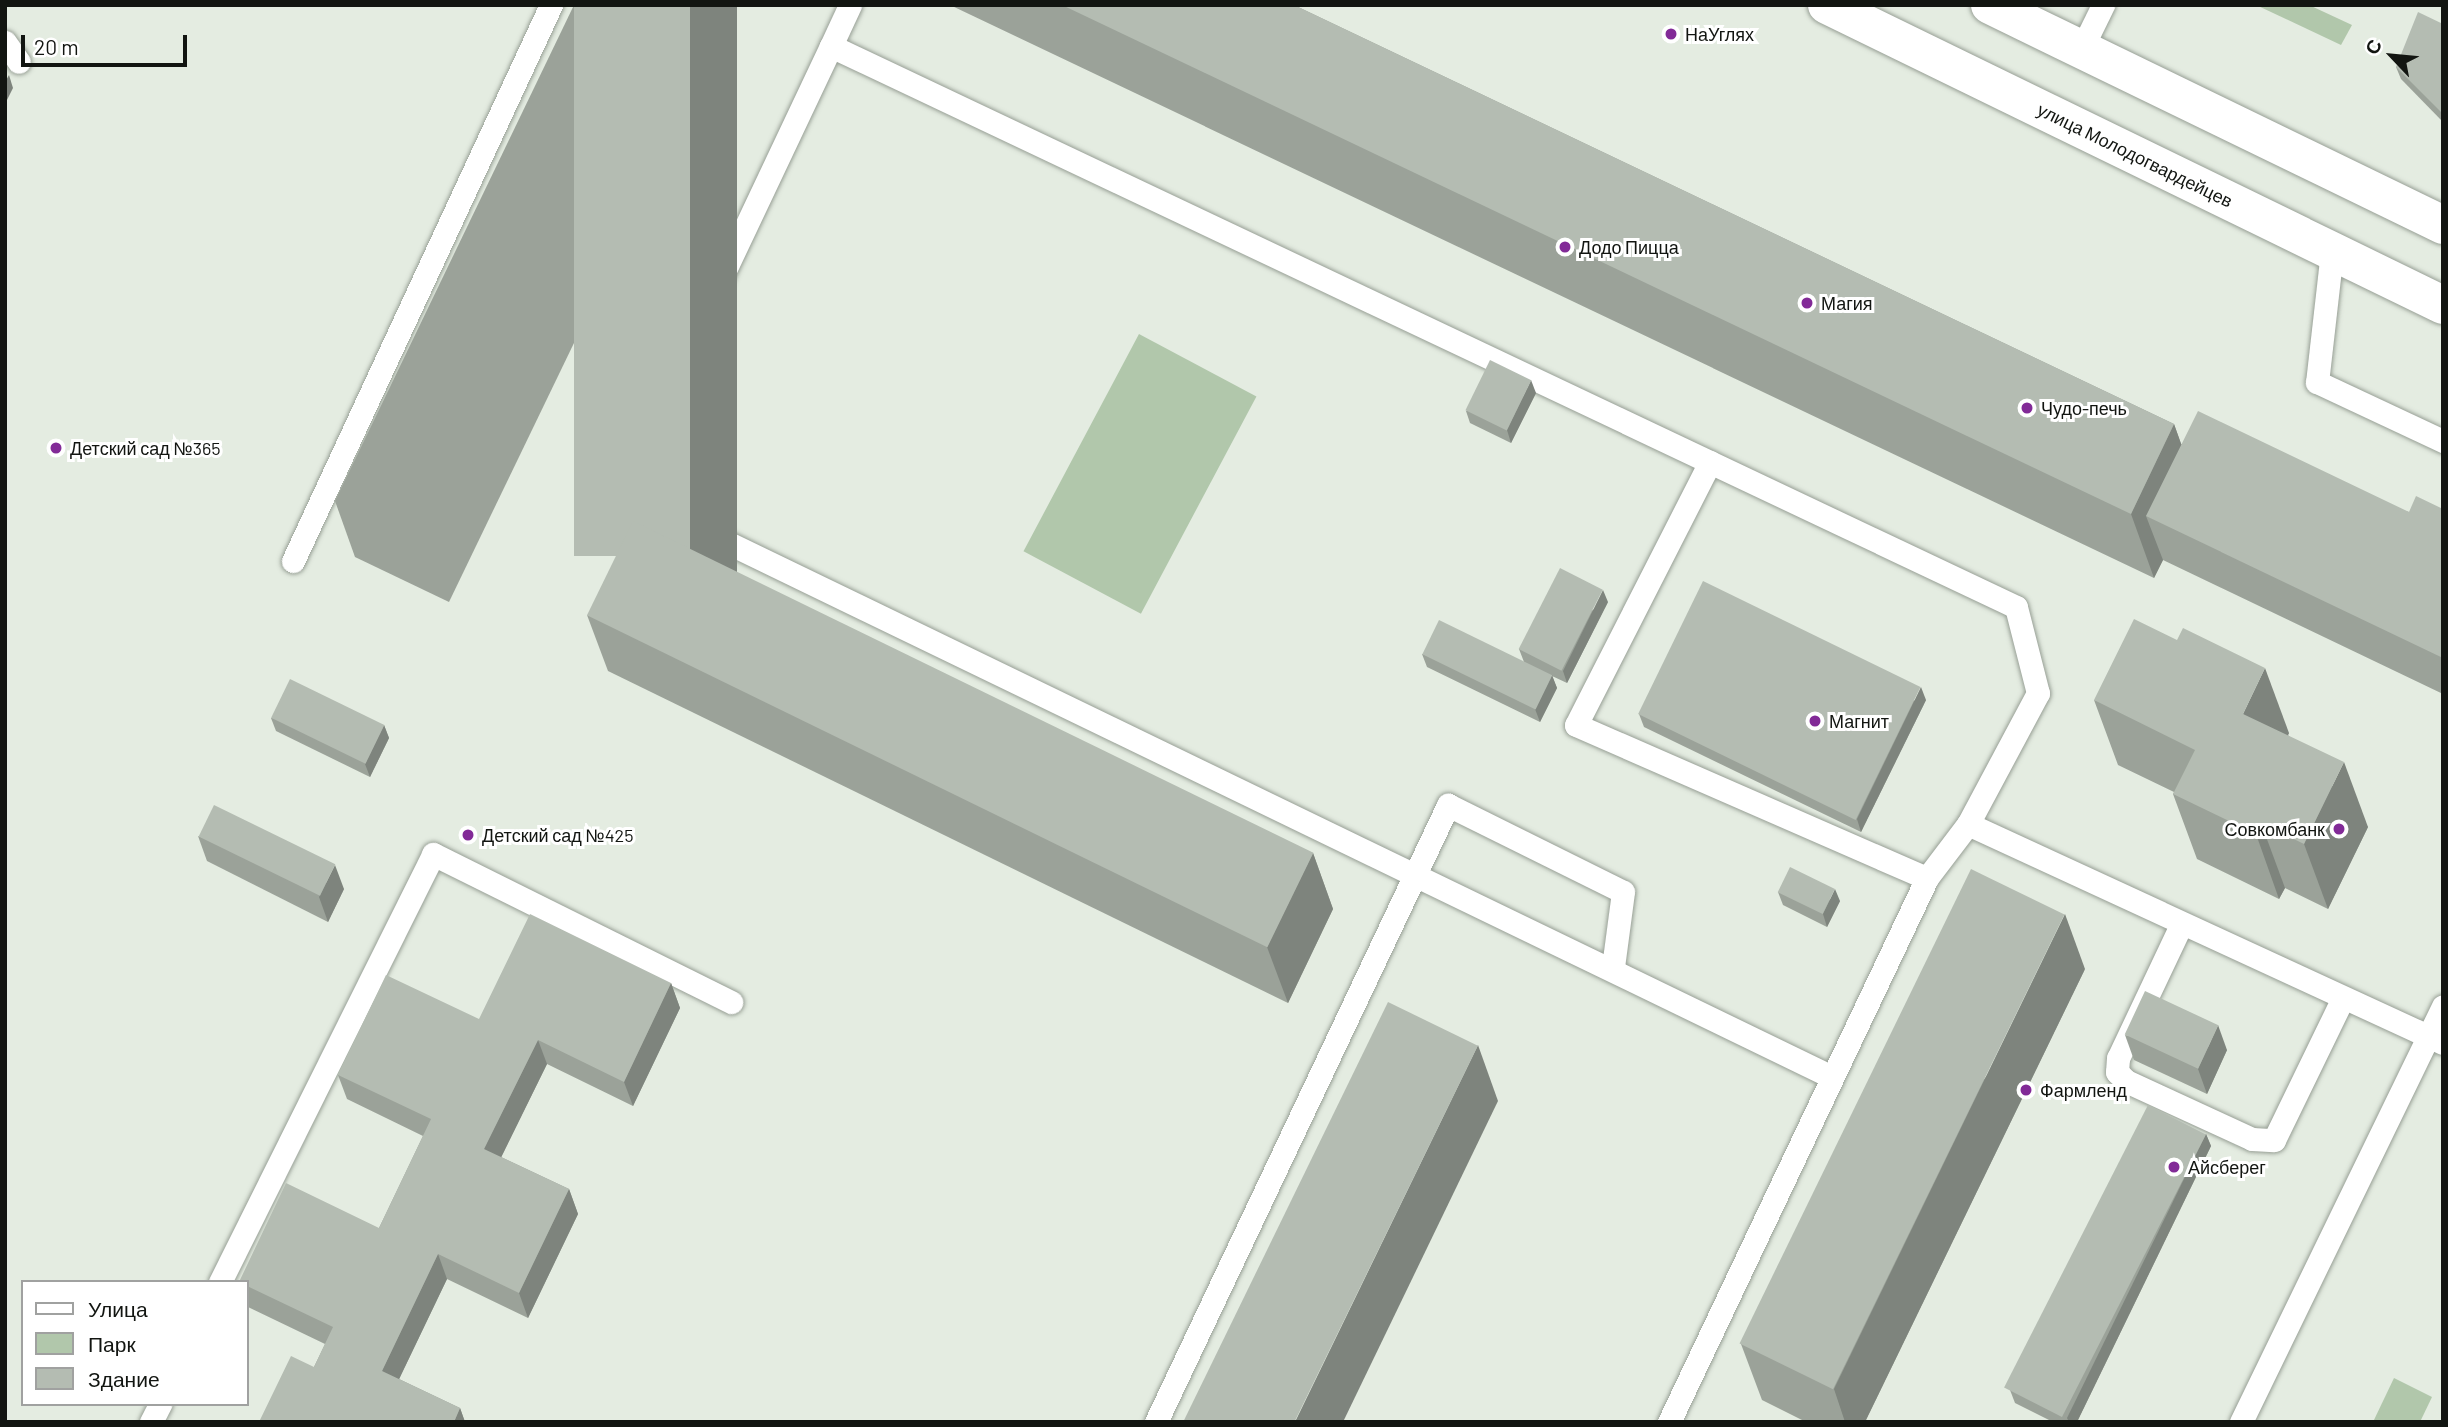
<!DOCTYPE html>
<html>
<head>
<meta charset="utf-8">
<style>
  body { margin:0 }
  #map { position:relative; width:2448px; height:1427px; overflow:hidden; background:#e4ece1; font-family:Barlow,sans-serif }
  div>[style] { position:absolute }
  [style*='--x'] { left:calc(var(--x)*1px); top:calc(var(--y)*1px); width:calc(var(--w)*1px); rotate:calc(var(--a)*1deg) }
  .green>* { inset:0; background:#b1c7ab; transform-origin:0 0 }
  .roads { filter:drop-shadow(0 0 2px #979f95) drop-shadow(0 0 2px #979f95) }
  .lane>* { height:23px; margin:-11.5px; padding:0 11.5px; transform-origin:11.5px; border-radius:11.5px; background:#fff }
  .secondary>* { height:38px; margin:-19px; padding:0 19px; transform-origin:19px; border-radius:19px; background:#fff }
  .wall>* { inset:0; background:#9ba299 }
  .shaded-wall>* { inset:0; background:#7e847d; transform-origin:0 0 }
  .building>* { inset:0; background:#b4bcb2; transform-origin:0 0 }
  .dots>* { width:19px; height:19px; translate:-50% -50%; box-sizing:border-box; border:4px solid #fff; border-radius:50% }
  span { translate:-50% -50%; white-space:nowrap; text-align:center; line-height:1.15; -webkit-text-stroke:6px #fff; paint-order:stroke }
  .poi-label { font-size:18px; color:#121511 }
  .left { translate:0 -50%; text-align:left }
  .right { translate:-100% -50%; text-align:right }
  .street-label { font-size:18px; color:#121511 }
  .frame { position:absolute; inset:0; border:7px solid #121511; pointer-events:none }
  .legend { position:absolute; left:21px; top:1280px; width:228px; height:126px; box-sizing:border-box; background:#fff; border:2px solid #a0a1a0; margin:0; padding:9px 12px; list-style:none; font-size:21px; color:#121511 }
  .legend li { display:flex; align-items:center; gap:14px; height:35px }
  .legend b { width:35px; border:2px solid #a0a1a0 }
  .north { position:absolute; left:2357px; top:21px; width:70px; height:70px; -webkit-text-stroke:5px #fff; paint-order:stroke; rotate:296deg; font-size:19px; font-weight:700; line-height:28px; text-align:center; color:#121511 }
  .north::after { content:''; display:block; margin:auto; width:24px; height:32px; background:#121511; clip-path:polygon(50% 0,100% 100%,50% 72%,0 100%) }
  .scale { position:absolute; left:21px; top:35px; width:166px; height:32px; box-sizing:border-box; border:4px solid #121511; border-top:0; padding-left:9px; font-size:21px; line-height:24px; white-space:nowrap; color:#121511; -webkit-text-stroke:5px #fff; paint-order:stroke }
</style>
</head>
<body>
<div id="map">
  <div class="green">
    <i style="clip-path:polygon(2256px 5px,2309px 5px,2352px 25px,2341px 45px)"></i>
    <i style="left:1139px;top:334px;width:133px;height:246px;rotate:28deg"></i>
    <i style="clip-path:polygon(2394px 1378px,2432px 1397px,2420px 1422px,2373px 1422px)"></i>
  </div>
  <div class="roads">
    <div class="lane">
      <i style="--x:850;--y:5;--w:45;--a:114.9"></i>
      <i style="--x:831;--y:46;--w:1311;--a:25.33"></i>
      <i style="--x:2016;--y:607;--w:89;--a:75.7"></i>
      <i style="--x:2038;--y:693;--w:149;--a:118.1"></i>
      <i style="--x:1968;--y:824;--w:68;--a:127.2"></i>
      <i style="--x:1927;--y:878;--w:602;--a:115.37"></i>
      <i style="--x:5;--y:42;--w:24;--a:55"></i>
      <i style="--x:831;--y:46;--w:492;--a:115.3"></i>
      <i style="--x:621;--y:491;--w:1345;--a:25.82"></i>
      <i style="--x:2081;--y:50;--w:50;--a:-63.9"></i>
      <i style="--x:2332;--y:251;--w:132;--a:96.5"></i>
      <i style="--x:2317;--y:382;--w:139;--a:25.1"></i>
      <i style="--x:1710;--y:462;--w:295;--a:117"></i>
      <i style="--x:1576;--y:725;--w:383;--a:23.6"></i>
      <i style="--x:293;--y:561;--w:613;--a:-65.11"></i>
      <i style="--x:1968;--y:824;--w:523;--a:24.75"></i>
      <i style="--x:2181;--y:925;--w:147;--a:115.3"></i>
      <i style="--x:2118;--y:1058;--w:14;--a:94"></i>
      <i style="--x:2117;--y:1072;--w:13;--a:45"></i>
      <i style="--x:2126;--y:1081;--w:139;--a:24.7"></i>
      <i style="--x:2252;--y:1139;--w:22;--a:3"></i>
      <i style="--x:2274;--y:1140;--w:158;--a:-64.1"></i>
      <i style="--x:220;--y:1282;--w:478;--a:-63.5"></i>
      <i style="--x:433;--y:854;--w:333;--a:26.4"></i>
      <i style="--x:151;--y:1422;--w:20;--a:-63"></i>
      <i style="--x:1156;--y:1422;--w:683;--a:-64.67"></i>
      <i style="--x:1448;--y:805;--w:195;--a:26.4"></i>
      <i style="--x:1623;--y:892;--w:76;--a:97.6"></i>
      <i style="--x:2241;--y:1422;--w:462;--a:-64.1"></i>
    </div>
    <div class="secondary">
      <i style="--x:1827;--y:5;--w:685;--a:25.97"></i>
      <i style="--x:1990;--y:5;--w:504;--a:25.9"></i>
    </div>
  </div>
  <div class="wall">
    <i style="clip-path:polygon(574px 5px,737px 5px,449px 602px,355px 557px,335px 501px)"></i>
    <i style="clip-path:polygon(950px 5px,1294px 5px,2174px 424px,2181px 444px,2409px 512px,2443px 509px,2443px 694px,2163px 560px,2154px 578px)"></i>
    <i style="clip-path:polygon(2443px 24px,2443px 122px,2401px 79px,2396px 67px)"></i>
    <i style="clip-path:polygon(1536px 393px,1511px 443px,1470px 423px,1466px 411px)"></i>
    <i style="clip-path:polygon(1608px 602px,1567px 683px,1552px 676px,1557px 688px,1540px 722px,1427px 667px,1422px 654px,1524px 662px,1519px 649px)"></i>
    <i style="clip-path:polygon(587px 615px,1313px 853px,1333px 909px,1288px 1003px,608px 671px)"></i>
    <i style="clip-path:polygon(1926px 700px,1861px 832px,1644px 727px,1639px 714px)"></i>
    <i style="clip-path:polygon(2094px 700px,2289px 733px,2288px 735px,2368px 827px,2328px 909px,2285px 888px,2279px 899px,2197px 859px,2173px 794px,2174px 792px,2118px 765px)"></i>
    <i style="clip-path:polygon(271px 718px,384px 725px,389px 738px,370px 777px,276px 731px)"></i>
    <i style="clip-path:polygon(198px 836px,344px 889px,328px 922px,207px 861px)"></i>
    <i style="clip-path:polygon(1778px 892px,1840px 901px,1827px 927px,1783px 905px)"></i>
    <i style="clip-path:polygon(2085px 969px,1865px 1422px,1806px 1422px,1762px 1400px,1741px 1344px)"></i>
    <i style="clip-path:polygon(671px 983px,680px 1008px,633px 1106px,547px 1064px,501px 1157px,569px 1189px,578px 1214px,528px 1318px,447px 1279px,399px 1379px,460px 1408px,465px 1422px,259px 1422px,314px 1367px,325px 1344px,248px 1307px,247px 1303px,247px 1282px,379px 1228px,423px 1136px,347px 1099px,338px 1075px,479px 1019px)"></i>
    <i style="clip-path:polygon(2125px 1035px,2227px 1050px,2207px 1094px,2134px 1060px)"></i>
    <i style="clip-path:polygon(2206px 1134px,2211px 1146px,2077px 1422px,2053px 1422px,2015px 1403px,2010px 1390px)"></i>
  </div>
  <div class="shaded-wall">
    <i style="left:690px;top:5px;width:47px;height:601px"></i>
    <i style="clip-path:polygon(9px 75px,13px 88px,5px 104px,5px 82px)"></i>
    <i style="clip-path:polygon(1531px 380px,1536px 393px,1511px 443px,1507px 430px)"></i>
    <i style="clip-path:polygon(2174px 424px,2197px 488px,2146px 516px,2163px 560px,2154px 578px,2131px 514px)"></i>
    <i style="clip-path:polygon(1603px 590px,1608px 602px,1567px 683px,1563px 671px)"></i>
    <i style="clip-path:polygon(2265px 668px,2289px 733px,2267px 778px,2243px 714px)"></i>
    <i style="clip-path:polygon(1552px 675px,1557px 688px,1540px 722px,1535px 709px)"></i>
    <i style="clip-path:polygon(1921px 687px,1926px 700px,1861px 832px,1857px 819px)"></i>
    <i style="clip-path:polygon(384px 725px,389px 738px,370px 777px,365px 764px)"></i>
    <i style="clip-path:polygon(2344px 762px,2368px 827px,2328px 909px,2304px 844px)"></i>
    <i style="clip-path:polygon(2261px 823px,2285px 888px,2279px 899px,2256px 834px)"></i>
    <i style="clip-path:polygon(1313px 853px,1333px 909px,1288px 1003px,1267px 947px)"></i>
    <i style="clip-path:polygon(335px 865px,344px 889px,328px 922px,319px 897px)"></i>
    <i style="clip-path:polygon(1835px 889px,1840px 901px,1827px 927px,1823px 914px)"></i>
    <i style="clip-path:polygon(2065px 914px,2085px 969px,1865px 1422px,1845px 1422px,1834px 1389px)"></i>
    <i style="clip-path:polygon(671px 983px,680px 1008px,633px 1106px,624px 1082px)"></i>
    <i style="clip-path:polygon(2218px 1025px,2227px 1050px,2207px 1094px,2198px 1069px)"></i>
    <i style="clip-path:polygon(538px 1040px,547px 1064px,493px 1174px,484px 1149px)"></i>
    <i style="clip-path:polygon(1478px 1045px,1498px 1101px,1343px 1422px,1295px 1422px)"></i>
    <i style="clip-path:polygon(2206px 1134px,2211px 1146px,2077px 1422px,2069px 1422px,2067px 1418px)"></i>
    <i style="clip-path:polygon(569px 1189px,578px 1214px,528px 1318px,519px 1293px)"></i>
    <i style="clip-path:polygon(438px 1254px,447px 1279px,391px 1396px,382px 1371px)"></i>
    <i style="clip-path:polygon(460px 1408px,465px 1422px,454px 1422px)"></i>
  </div>
  <div class="building">
    <i style="left:574px;top:5px;width:116px;height:551px"></i>
    <i style="clip-path:polygon(1062px 5px,1294px 5px,2174px 424px,2131px 514px)"></i>
    <i style="clip-path:polygon(2418px 12px,2443px 24px,2443px 114px,2396px 67px)"></i>
    <i style="left:1490px;top:360px;width:46px;height:56px;rotate:26deg"></i>
    <i style="clip-path:polygon(2198px 411px,2409px 512px,2416px 496px,2443px 509px,2443px 658px,2146px 516px)"></i>
    <i style="left:633px;top:521px;width:757px;height:105px;rotate:26deg"></i>
    <i style="left:1560px;top:568px;width:48px;height:91px;rotate:27deg"></i>
    <i style="left:1703px;top:581px;width:242px;height:148px;rotate:26deg"></i>
    <i style="clip-path:polygon(2134px 619px,2177px 640px,2183px 628px,2265px 668px,2243px 714px,2344px 762px,2304px 844px,2261px 823px,2256px 834px,2173px 794px,2195px 750px,2094px 700px)"></i>
    <i style="left:1439px;top:620px;width:126px;height:38px;rotate:26deg"></i>
    <i style="left:290px;top:679px;width:105px;height:43px;rotate:26deg"></i>
    <i style="left:214px;top:805px;width:135px;height:35px;rotate:26deg"></i>
    <i style="left:1790px;top:867px;width:50px;height:28px;rotate:26deg"></i>
    <i style="left:1971px;top:869px;width:104px;height:528px;rotate:26deg"></i>
    <i style="clip-path:polygon(530px 914px,671px 983px,624px 1082px,538px 1040px,484px 1149px,569px 1189px,519px 1293px,438px 1254px,382px 1371px,460px 1408px,454px 1422px,259px 1422px,291px 1356px,314px 1367px,333px 1327px,247px 1286px,247px 1282px,239px 1282px,286px 1183px,379px 1228px,431px 1119px,338px 1075px,386px 975px,479px 1019px)"></i>
    <i style="left:2145px;top:991px;width:81px;height:48px;rotate:25deg"></i>
    <i style="left:1388px;top:1002px;width:100px;height:467px;rotate:26deg"></i>
    <i style="left:2148px;top:1105px;width:65px;height:317px;rotate:27deg"></i>
  </div>
  <div class="dots">
    <i style="left:1671px;top:34px;background:#822a97"></i>
    <i style="left:1565px;top:247px;background:#822a97"></i>
    <i style="left:1807px;top:303px;background:#822a97"></i>
    <i style="left:2027px;top:408px;background:#822a97"></i>
    <i style="left:56px;top:448px;background:#822a97"></i>
    <i style="left:1815px;top:721px;background:#822a97"></i>
    <i style="left:2339px;top:829px;background:#822a97"></i>
    <i style="left:468px;top:835px;background:#822a97"></i>
    <i style="left:2026px;top:1090px;background:#822a97"></i>
    <i style="left:2174px;top:1167px;background:#822a97"></i>
  </div>
  <div class="poi-label">
    <span class="left" style="left:1685px;top:34px">НаУглях</span>
    <span class="left" style="left:1579px;top:247px">Додо Пицца</span>
    <span class="left" style="left:1821px;top:303px">Магия</span>
    <span class="left" style="left:2041px;top:408px">Чудо-печь</span>
    <span class="left" style="left:70px;top:448px">Детский сад №365</span>
    <span class="left" style="left:1829px;top:721px">Магнит</span>
    <span class="right" style="left:2325px;top:829px">Совкомбанк</span>
    <span class="left" style="left:482px;top:835px">Детский сад №425</span>
    <span class="left" style="left:2040px;top:1090px">Фармленд</span>
    <span class="left" style="left:2188px;top:1167px">Айсберег</span>
  </div>
  <div class="street-label">
    <span style="left:2135px;top:155px;rotate:26deg">улица Молодогвардейцев</span>
  </div>
  <div class="frame"></div>
  <ul class="legend">
  <li><b style="height:9px;background:#fff"></b>Улица</li>
  <li><b style="height:19px;background:#b1c7ab"></b>Парк</li>
  <li><b style="height:19px;background:#b4bcb2"></b>Здание</li>
  </ul>
  <div class="north">С</div>
  <div class="scale">20 m</div>
</div>
</body>
</html>
